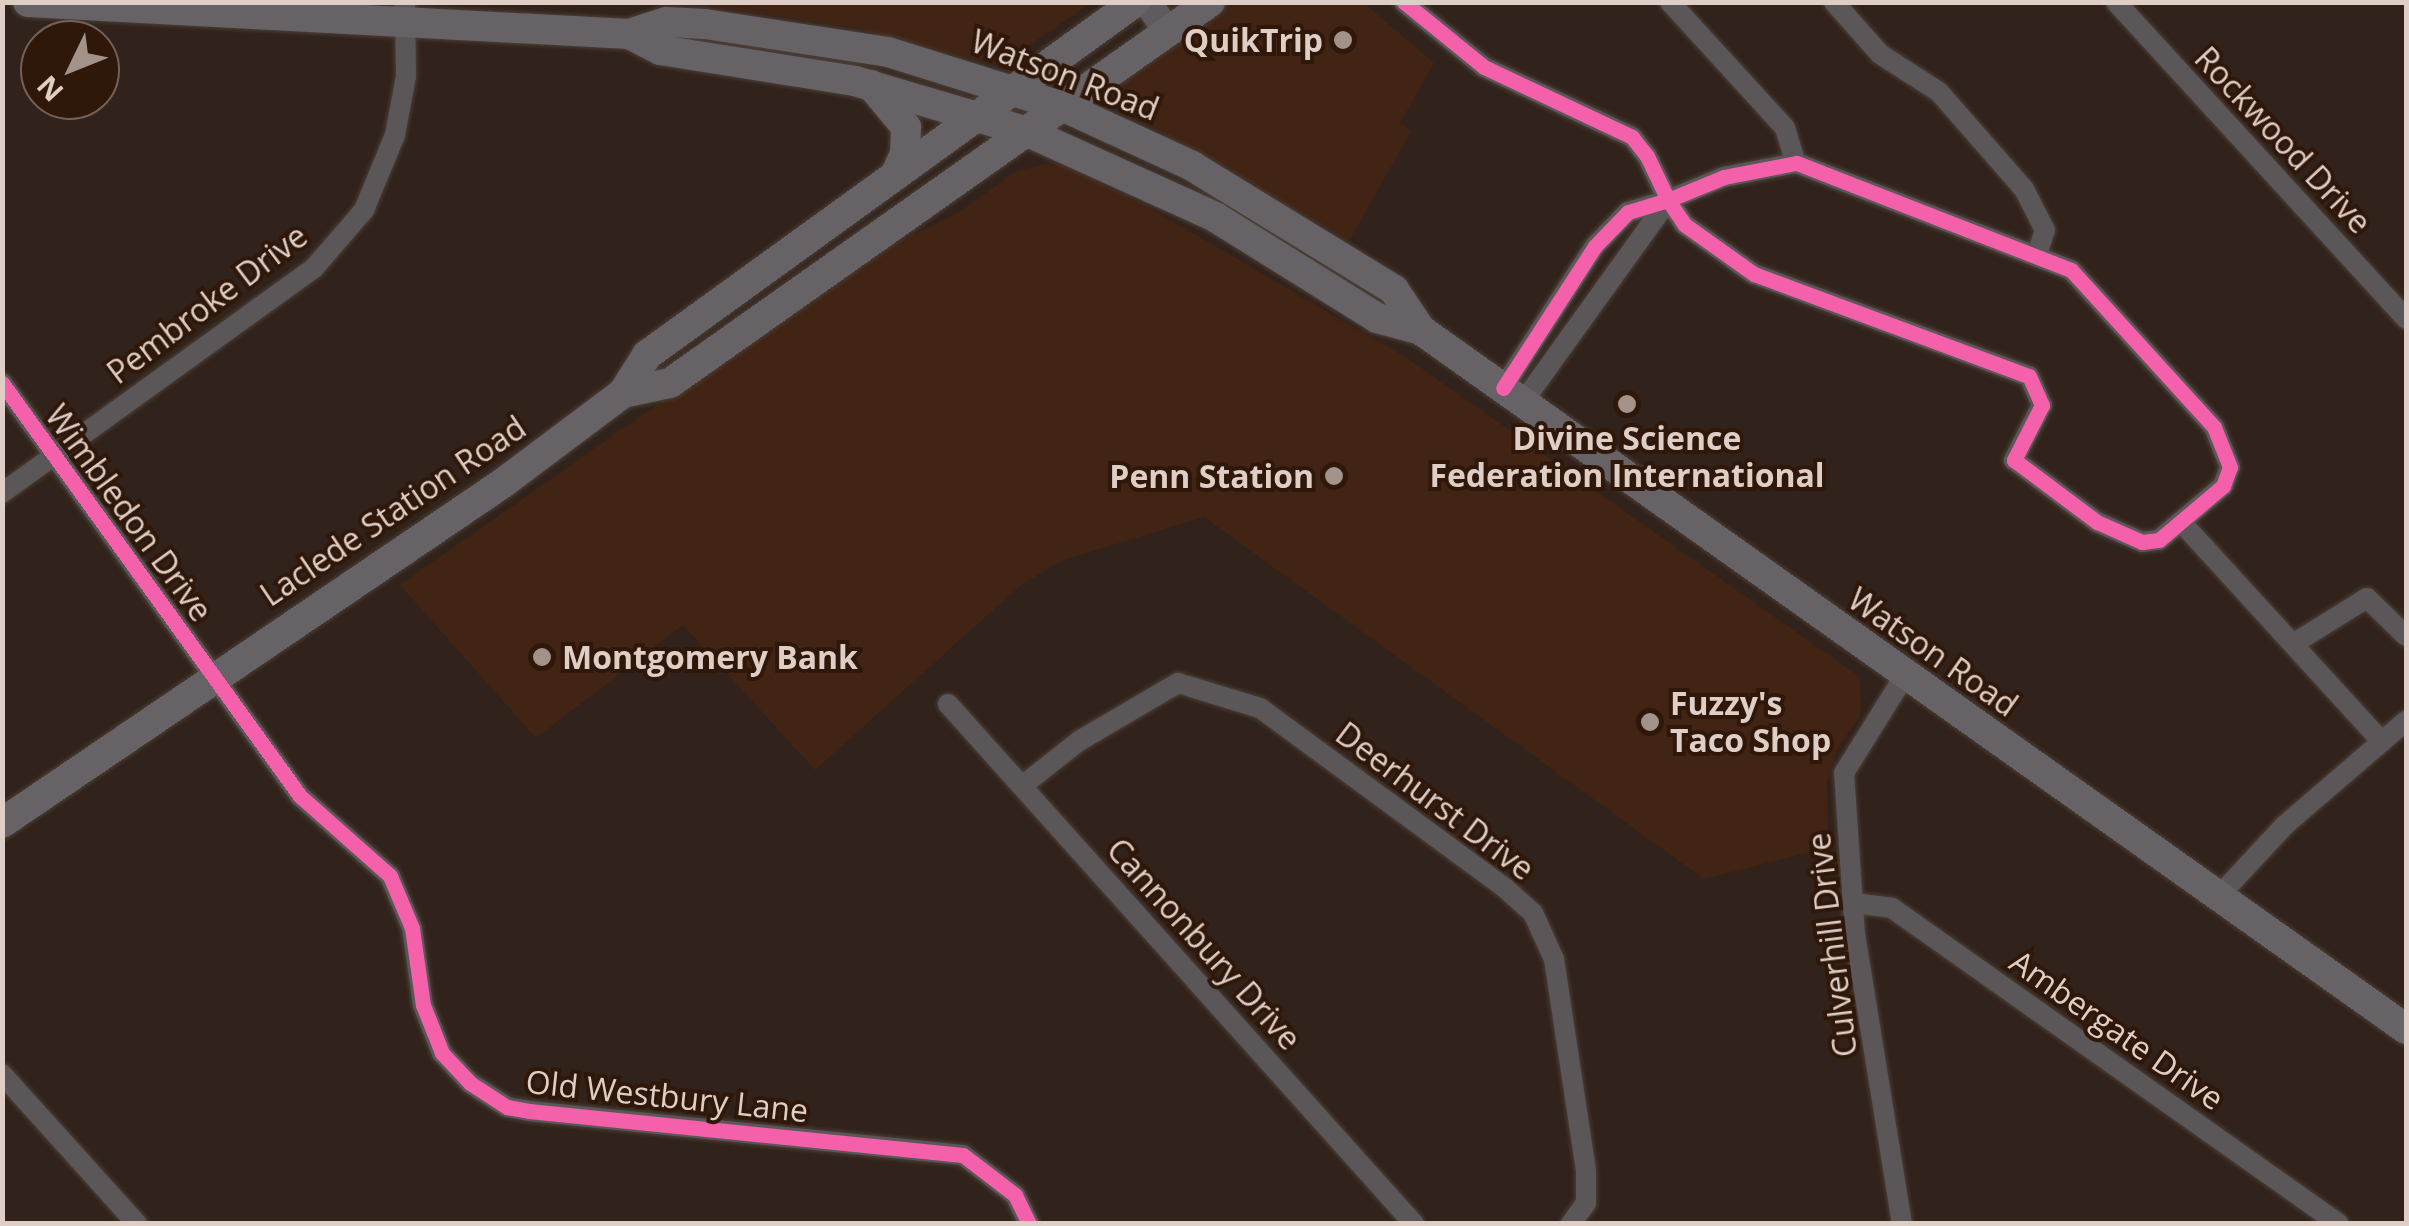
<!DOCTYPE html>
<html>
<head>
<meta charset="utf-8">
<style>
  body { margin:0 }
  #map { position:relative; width:2409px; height:1226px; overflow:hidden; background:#31231b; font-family:"Open Sans",sans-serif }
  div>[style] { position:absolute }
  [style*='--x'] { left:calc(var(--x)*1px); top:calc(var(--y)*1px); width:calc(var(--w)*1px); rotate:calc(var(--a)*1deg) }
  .built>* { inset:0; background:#412414 }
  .roads { filter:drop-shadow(0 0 2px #4b3f38) drop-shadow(0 0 2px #4b3f38) }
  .street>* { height:20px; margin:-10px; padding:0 10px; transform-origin:10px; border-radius:10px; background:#5b5759 }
  .secondary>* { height:28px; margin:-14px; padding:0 14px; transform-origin:14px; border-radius:14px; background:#5e5a5d }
  .primary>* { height:30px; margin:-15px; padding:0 15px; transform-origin:15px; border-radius:15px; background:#666265 }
  .cycleway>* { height:15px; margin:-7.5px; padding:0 7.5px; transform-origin:7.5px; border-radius:7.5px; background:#f560ab }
  .dots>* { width:28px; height:28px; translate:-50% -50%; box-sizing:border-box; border:5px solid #2f170a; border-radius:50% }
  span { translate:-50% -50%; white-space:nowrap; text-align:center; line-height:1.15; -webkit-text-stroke:8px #2f170a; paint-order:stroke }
  .poi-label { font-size:32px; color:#dfcec6; font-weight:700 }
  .right { translate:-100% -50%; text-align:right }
  .left { translate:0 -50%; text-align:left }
  .street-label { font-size:32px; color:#dfcec6 }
  .frame { position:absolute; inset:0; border:5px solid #dfcec6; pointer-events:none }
  .north { position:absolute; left:20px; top:20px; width:100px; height:100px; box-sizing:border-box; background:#2f170a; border:2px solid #756055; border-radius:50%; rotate:227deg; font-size:28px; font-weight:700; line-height:40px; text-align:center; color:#dfcec6 }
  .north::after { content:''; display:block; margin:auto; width:35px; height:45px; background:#a2928a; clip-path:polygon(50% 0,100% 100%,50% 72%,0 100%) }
</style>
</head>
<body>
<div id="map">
  <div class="built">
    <i style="clip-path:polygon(688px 3px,1091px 3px,999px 66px,858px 28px)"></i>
    <i style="clip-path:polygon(1227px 3px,1364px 3px,1434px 63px,1400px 123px,1411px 131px,1349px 241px,1120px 108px,1114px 89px,1121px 78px)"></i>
    <i style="clip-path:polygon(1055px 162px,1143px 204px,1407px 358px,1860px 677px,1861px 714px,1837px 750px,1827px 783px,1828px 847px,1704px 879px,1204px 517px,1063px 560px,1021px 585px,815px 770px,683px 625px,536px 738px,400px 585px,867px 257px,959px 212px,1017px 171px)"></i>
  </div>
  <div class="roads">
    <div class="street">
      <i style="--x:1404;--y:2;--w:103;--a:39.1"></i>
      <i style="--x:1484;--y:67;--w:164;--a:25.3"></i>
      <i style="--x:1632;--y:137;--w:24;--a:52"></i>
      <i style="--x:1647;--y:156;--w:49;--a:64.5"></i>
      <i style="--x:1668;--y:200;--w:30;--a:56"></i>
      <i style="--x:1685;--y:225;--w:85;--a:35.4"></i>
      <i style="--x:1754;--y:274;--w:293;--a:20.4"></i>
      <i style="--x:2029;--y:376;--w:32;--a:66"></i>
      <i style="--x:2042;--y:405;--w:62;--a:117"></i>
      <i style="--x:2014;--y:460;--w:104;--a:36.8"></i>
      <i style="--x:2097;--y:522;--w:49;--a:24"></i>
      <i style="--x:2142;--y:542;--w:17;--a:-7"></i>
      <i style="--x:2159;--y:540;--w:84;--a:-40.2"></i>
      <i style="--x:2223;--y:486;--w:20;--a:-70"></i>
      <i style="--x:2230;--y:467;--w:43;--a:-111.8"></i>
      <i style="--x:2214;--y:427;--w:212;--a:-132.3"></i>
      <i style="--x:2071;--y:270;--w:295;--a:-158.7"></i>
      <i style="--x:1796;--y:163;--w:73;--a:169"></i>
      <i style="--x:1724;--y:177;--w:61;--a:157.7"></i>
      <i style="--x:1668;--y:200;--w:42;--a:163.3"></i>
      <i style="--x:1628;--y:212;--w:47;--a:134.1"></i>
      <i style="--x:1595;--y:246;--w:169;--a:122.9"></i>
      <i style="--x:1670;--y:2;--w:171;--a:47.6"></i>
      <i style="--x:1785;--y:128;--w:37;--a:73"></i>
      <i style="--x:1834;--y:2;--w:69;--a:48.5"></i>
      <i style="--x:1880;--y:54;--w:70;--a:32.8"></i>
      <i style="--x:1939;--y:92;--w:129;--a:48.8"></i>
      <i style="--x:2024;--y:189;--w:46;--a:62.9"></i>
      <i style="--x:2045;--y:230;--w:23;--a:108"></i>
      <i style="--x:2116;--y:2;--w:430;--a:47.5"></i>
      <i style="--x:2;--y:383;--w:509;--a:54.19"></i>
      <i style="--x:300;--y:796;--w:120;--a:41.6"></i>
      <i style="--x:390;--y:876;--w:56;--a:67.1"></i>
      <i style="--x:412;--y:928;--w:78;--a:81.9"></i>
      <i style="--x:423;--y:1005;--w:52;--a:68.4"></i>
      <i style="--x:442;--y:1053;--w:41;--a:47"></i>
      <i style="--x:470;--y:1083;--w:44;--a:33"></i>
      <i style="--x:507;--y:1107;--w:22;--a:10"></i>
      <i style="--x:529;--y:1111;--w:436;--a:5.8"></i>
      <i style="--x:963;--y:1155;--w:66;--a:37.6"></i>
      <i style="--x:1015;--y:1195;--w:32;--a:64"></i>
      <i style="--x:1523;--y:402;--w:249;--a:-54.3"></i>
      <i style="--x:2;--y:493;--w:385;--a:-35.8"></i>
      <i style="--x:314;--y:268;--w:77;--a:-49.2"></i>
      <i style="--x:364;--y:210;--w:81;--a:-67.5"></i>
      <i style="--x:395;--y:135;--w:60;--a:-79.4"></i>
      <i style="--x:406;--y:76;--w:74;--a:-90.8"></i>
      <i style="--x:2183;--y:524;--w:295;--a:47.6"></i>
      <i style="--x:2293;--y:644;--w:87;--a:-31.9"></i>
      <i style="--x:2367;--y:598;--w:54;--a:44.3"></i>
      <i style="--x:948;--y:704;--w:698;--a:48.13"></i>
      <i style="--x:1022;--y:786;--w:73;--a:-38.3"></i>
      <i style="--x:1079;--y:741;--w:115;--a:-30.4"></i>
      <i style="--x:1178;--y:683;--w:86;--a:17"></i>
      <i style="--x:1260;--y:708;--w:304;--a:36.3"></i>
      <i style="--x:1505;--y:888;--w:38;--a:42"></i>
      <i style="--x:1533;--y:913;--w:51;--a:65.5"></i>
      <i style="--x:1554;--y:959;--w:214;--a:81.4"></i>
      <i style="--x:1586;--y:1171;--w:32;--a:90"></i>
      <i style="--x:1586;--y:1203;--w:26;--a:126"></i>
      <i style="--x:2218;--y:897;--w:98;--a:-47.1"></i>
      <i style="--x:2285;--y:825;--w:160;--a:-40.7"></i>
      <i style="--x:1853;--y:903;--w:39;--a:7"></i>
      <i style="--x:1892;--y:908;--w:547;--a:35.26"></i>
      <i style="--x:2;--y:1074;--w:202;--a:48"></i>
      <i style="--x:1902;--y:1224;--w:294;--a:-99.2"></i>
      <i style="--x:1855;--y:934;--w:161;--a:-93.9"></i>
      <i style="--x:1844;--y:773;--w:115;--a:-58.1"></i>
    </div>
    <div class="secondary">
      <i style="--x:1147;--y:2;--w:37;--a:55"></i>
    </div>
    <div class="primary">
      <i style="--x:28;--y:2;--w:602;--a:3.05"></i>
      <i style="--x:629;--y:34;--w:39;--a:-18"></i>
      <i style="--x:666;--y:22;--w:39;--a:3"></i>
      <i style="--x:705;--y:24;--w:185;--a:8.7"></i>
      <i style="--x:888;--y:52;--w:184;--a:17.4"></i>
      <i style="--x:1064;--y:107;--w:141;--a:24.7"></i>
      <i style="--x:1192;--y:166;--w:237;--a:31.5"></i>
      <i style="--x:1394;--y:290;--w:48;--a:56"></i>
      <i style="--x:629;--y:34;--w:35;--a:27"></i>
      <i style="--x:660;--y:50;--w:197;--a:9"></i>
      <i style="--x:855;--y:81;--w:180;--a:16.4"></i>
      <i style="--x:1028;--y:132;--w:205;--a:24.4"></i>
      <i style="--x:1215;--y:217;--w:191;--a:31.9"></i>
      <i style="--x:1377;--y:318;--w:46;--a:15.3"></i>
      <i style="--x:1421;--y:330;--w:1208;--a:35.36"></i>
      <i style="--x:871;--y:85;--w:55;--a:50.2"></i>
      <i style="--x:906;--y:127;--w:27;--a:92"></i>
      <i style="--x:905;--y:154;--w:23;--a:115"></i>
      <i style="--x:623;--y:393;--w:48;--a:-12"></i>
      <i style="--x:670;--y:383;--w:661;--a:-35.21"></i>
      <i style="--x:2;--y:823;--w:605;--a:-34.16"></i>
      <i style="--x:503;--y:483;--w:150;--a:-36.9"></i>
      <i style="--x:623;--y:393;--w:45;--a:-57.7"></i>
      <i style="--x:647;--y:355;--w:602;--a:-35.88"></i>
    </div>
  </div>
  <div class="cycleway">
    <i style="--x:1404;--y:2;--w:103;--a:39.1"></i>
    <i style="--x:1484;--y:67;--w:164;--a:25.3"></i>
    <i style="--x:1632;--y:137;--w:24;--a:52"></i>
    <i style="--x:1647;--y:156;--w:49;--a:64.5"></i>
    <i style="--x:1668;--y:200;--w:30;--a:56"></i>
    <i style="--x:1685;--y:225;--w:85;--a:35.4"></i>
    <i style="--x:1754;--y:274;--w:293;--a:20.4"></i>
    <i style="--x:2029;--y:376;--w:32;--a:66"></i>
    <i style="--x:2042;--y:405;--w:62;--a:117"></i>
    <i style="--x:2014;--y:460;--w:104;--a:36.8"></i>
    <i style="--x:2097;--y:522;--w:49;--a:24"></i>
    <i style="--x:2142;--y:542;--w:17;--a:-7"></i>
    <i style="--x:2159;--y:540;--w:84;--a:-40.2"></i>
    <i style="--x:2223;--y:486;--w:20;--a:-70"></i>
    <i style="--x:2230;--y:467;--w:43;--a:-111.8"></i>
    <i style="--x:2214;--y:427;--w:212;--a:-132.3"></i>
    <i style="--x:2071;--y:270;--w:295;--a:-158.7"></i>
    <i style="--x:1796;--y:163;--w:73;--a:169"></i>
    <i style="--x:1724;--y:177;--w:61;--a:157.7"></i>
    <i style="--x:1668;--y:200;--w:42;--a:163.3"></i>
    <i style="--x:1628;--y:212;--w:47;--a:134.1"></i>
    <i style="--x:1595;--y:246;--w:169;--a:122.9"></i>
    <i style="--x:2;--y:383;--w:509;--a:54.19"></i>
    <i style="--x:300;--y:796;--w:120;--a:41.6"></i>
    <i style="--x:390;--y:876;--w:56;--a:67.1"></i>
    <i style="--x:412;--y:928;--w:78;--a:81.9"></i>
    <i style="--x:423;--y:1005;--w:52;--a:68.4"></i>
    <i style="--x:442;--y:1053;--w:41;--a:47"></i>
    <i style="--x:470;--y:1083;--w:44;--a:33"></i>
    <i style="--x:507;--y:1107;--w:22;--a:10"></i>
    <i style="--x:529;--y:1111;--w:436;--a:5.8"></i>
    <i style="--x:963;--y:1155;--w:66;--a:37.6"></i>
    <i style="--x:1015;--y:1195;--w:32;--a:64"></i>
  </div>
  <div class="dots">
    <i style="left:1343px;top:40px;background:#a2928a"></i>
    <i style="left:1627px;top:404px;background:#a2928a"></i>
    <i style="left:1334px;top:476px;background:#a2928a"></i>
    <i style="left:542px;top:657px;background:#a2928a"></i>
    <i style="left:1650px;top:722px;background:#a2928a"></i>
  </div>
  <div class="poi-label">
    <span class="right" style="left:1323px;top:40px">QuikTrip</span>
    <span style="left:1627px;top:457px">Divine Science<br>Federation International</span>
    <span class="right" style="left:1314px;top:476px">Penn Station</span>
    <span class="left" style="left:562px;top:657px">Montgomery Bank</span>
    <span class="left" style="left:1670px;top:722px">Fuzzy's<br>Taco Shop</span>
  </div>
  <div class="street-label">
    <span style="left:1065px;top:75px;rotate:21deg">Watson Road</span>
    <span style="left:2283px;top:140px;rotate:47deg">Rockwood Drive</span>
    <span style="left:207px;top:304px;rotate:-37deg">Pembroke Drive</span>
    <span style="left:393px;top:511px;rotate:-34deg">Laclede Station Road</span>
    <span style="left:129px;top:513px;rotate:54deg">Wimbledon Drive</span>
    <span style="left:1933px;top:652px;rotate:35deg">Watson Road</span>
    <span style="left:1435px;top:801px;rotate:37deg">Deerhurst Drive</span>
    <span style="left:1204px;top:944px;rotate:48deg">Cannonbury Drive</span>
    <span style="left:1832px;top:945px;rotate:-97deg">Culverhill Drive</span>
    <span style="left:2117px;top:1030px;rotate:35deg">Ambergate Drive</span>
    <span style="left:667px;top:1096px;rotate:6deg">Old Westbury Lane</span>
  </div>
  <div class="frame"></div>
  <div class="north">N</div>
</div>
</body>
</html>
